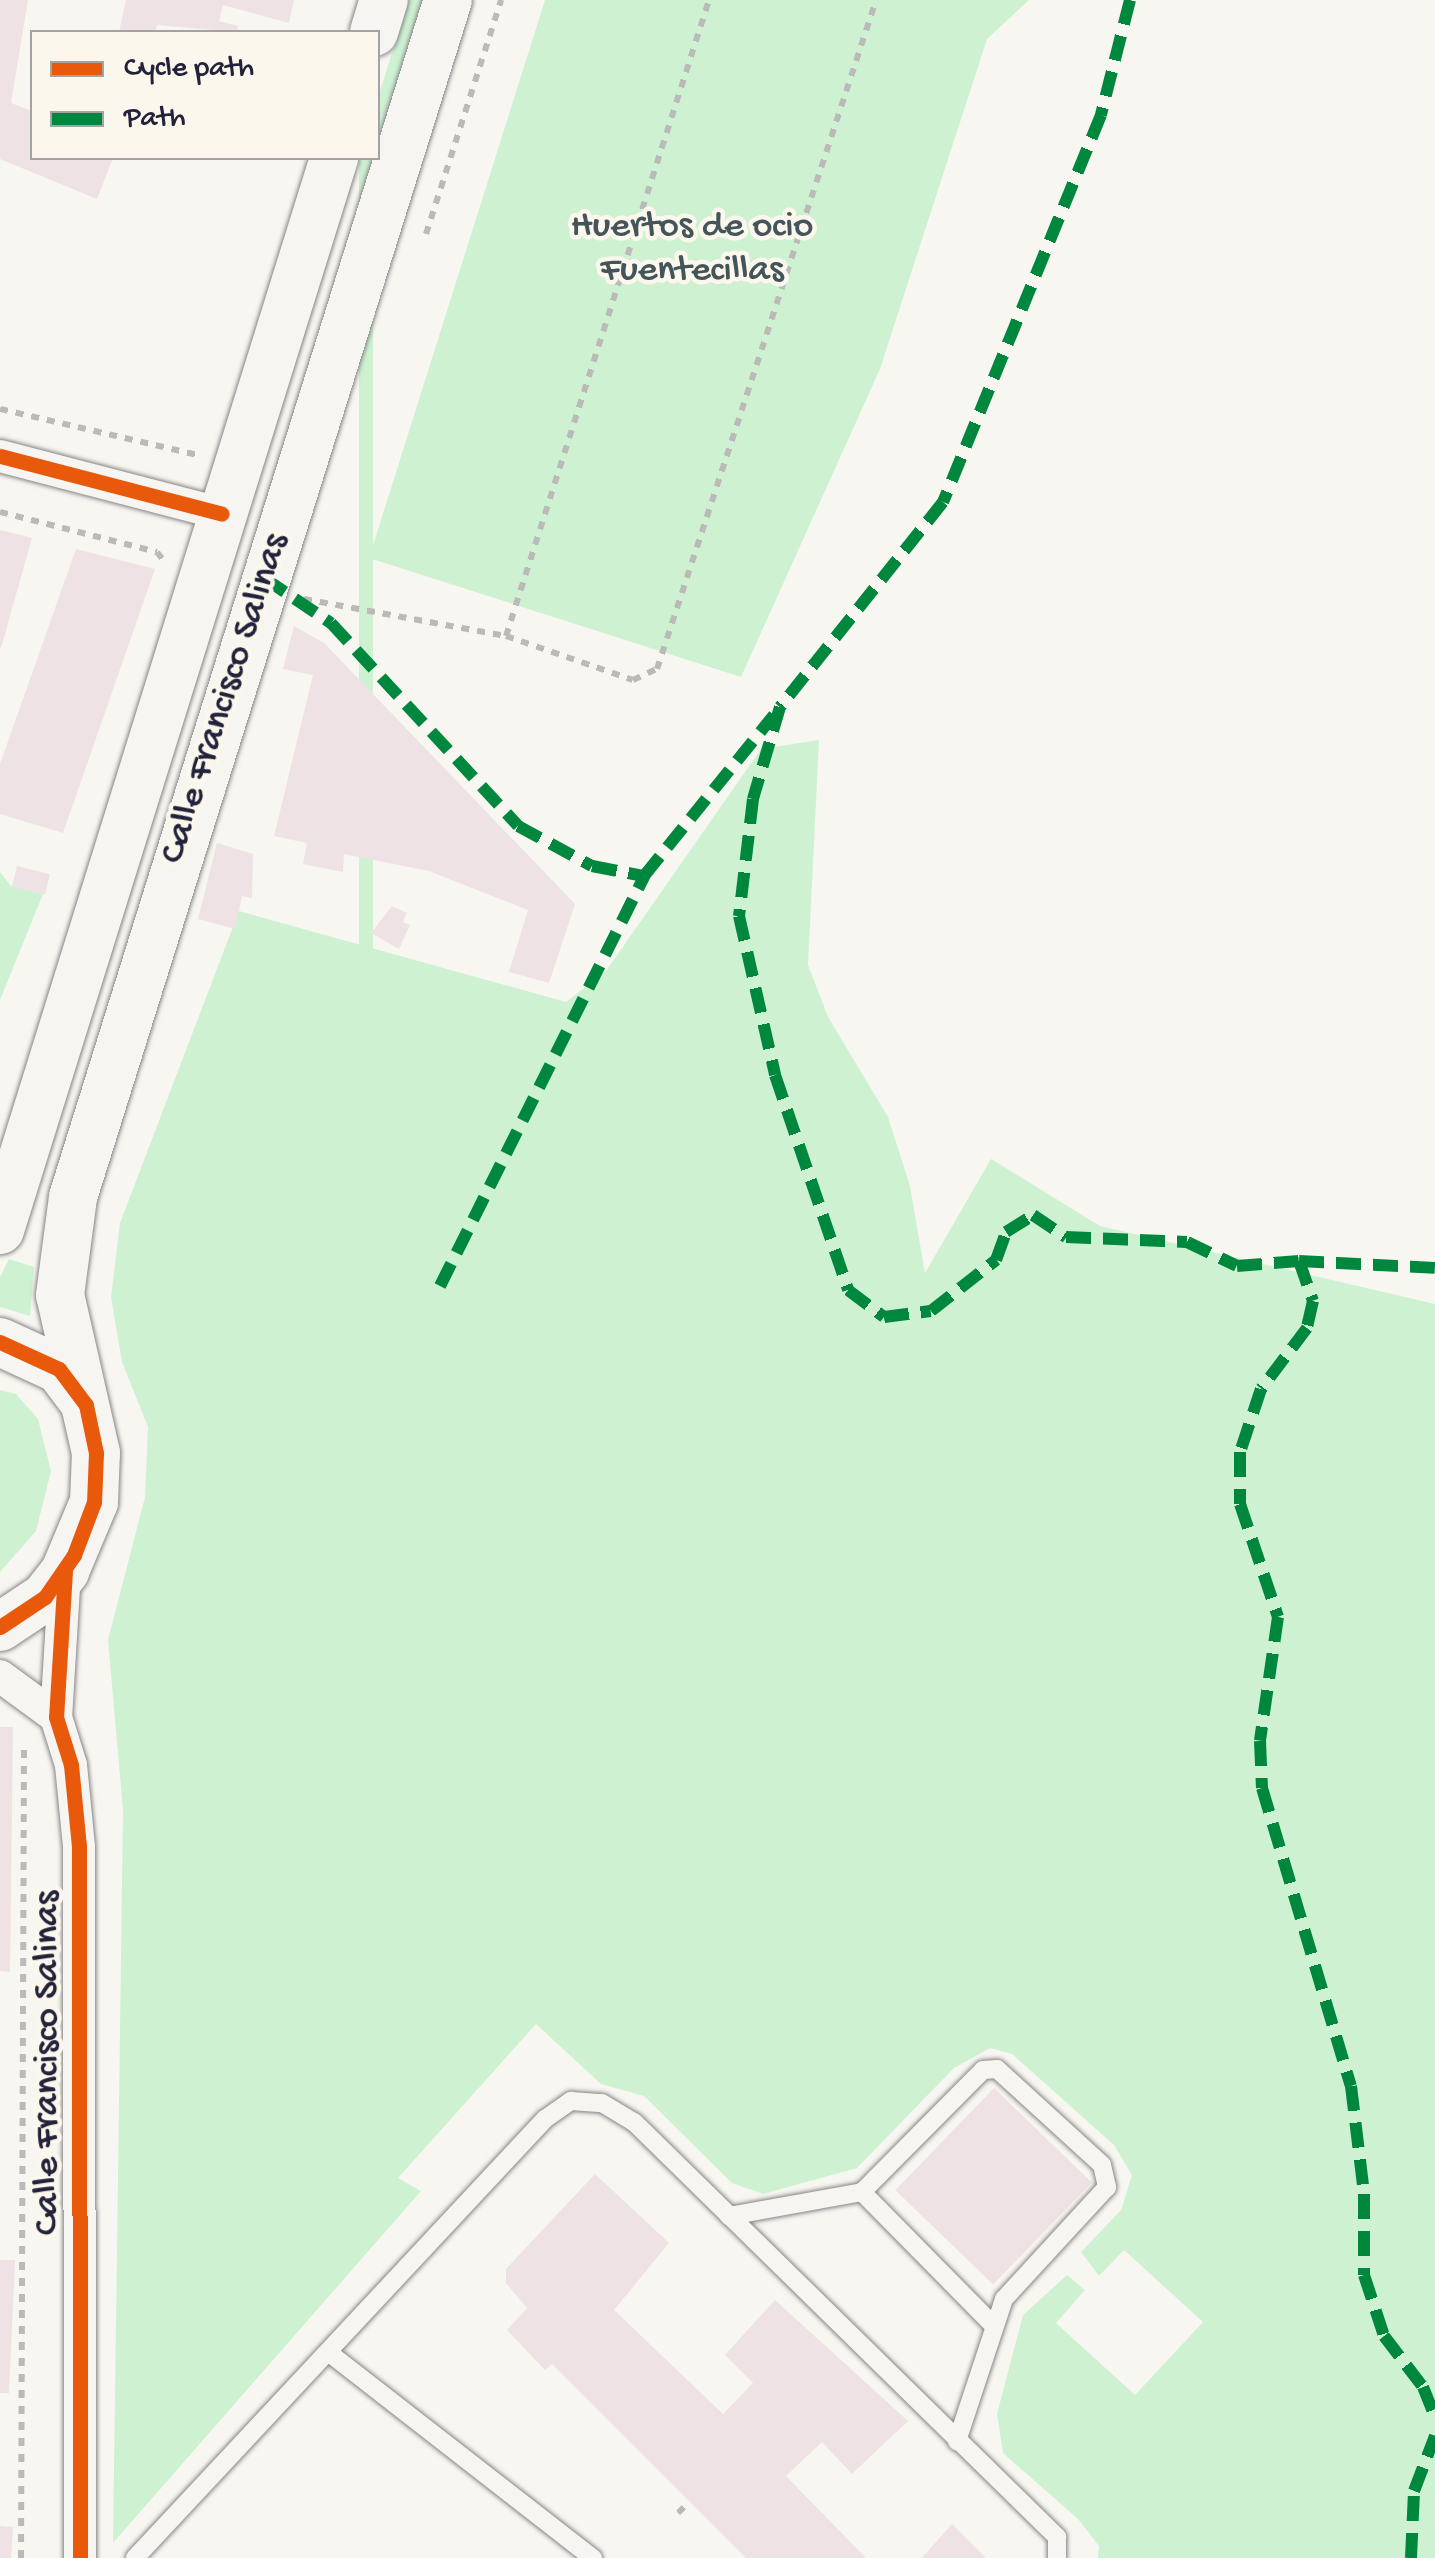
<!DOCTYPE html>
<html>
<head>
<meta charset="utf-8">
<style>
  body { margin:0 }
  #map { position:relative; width:1435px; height:2558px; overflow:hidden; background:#f8f6f0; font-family:"Gochi Hand",sans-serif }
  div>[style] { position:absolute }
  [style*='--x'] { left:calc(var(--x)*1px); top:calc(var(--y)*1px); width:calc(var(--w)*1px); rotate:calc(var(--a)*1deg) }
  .green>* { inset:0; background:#cef2d1; transform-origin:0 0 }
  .building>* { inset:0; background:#eee2e4; transform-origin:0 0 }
  .path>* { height:6px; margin-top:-3px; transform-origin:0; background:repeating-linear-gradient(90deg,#bcbab9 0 8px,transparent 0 16px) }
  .roads { filter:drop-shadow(0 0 2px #878688) drop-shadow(0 0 2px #878688) }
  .lane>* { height:18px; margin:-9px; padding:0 9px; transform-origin:9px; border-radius:9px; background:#f6f5f1 }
  .street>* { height:32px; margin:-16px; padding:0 16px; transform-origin:16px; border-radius:16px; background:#f6f5f1 }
  .secondary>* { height:48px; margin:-24px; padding:0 24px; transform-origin:24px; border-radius:24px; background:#f6f5f1 }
  .quiet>* { height:12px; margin-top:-6px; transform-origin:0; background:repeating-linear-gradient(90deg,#00873e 0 25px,transparent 0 37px) }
  .cycleway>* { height:15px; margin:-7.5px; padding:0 7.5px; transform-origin:7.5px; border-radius:7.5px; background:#e8590c }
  span { translate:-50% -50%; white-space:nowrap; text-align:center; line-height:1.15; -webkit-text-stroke:9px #fbf7ec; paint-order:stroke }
  .park-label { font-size:38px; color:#44555a }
  .street-label { font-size:38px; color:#22223b }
  .legend { position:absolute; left:30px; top:30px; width:350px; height:130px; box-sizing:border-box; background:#fbf7ec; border:2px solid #a4a2a5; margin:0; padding:12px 18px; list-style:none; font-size:30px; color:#22223b }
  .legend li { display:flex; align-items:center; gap:20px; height:50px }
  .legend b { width:50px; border:2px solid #a4a2a5 }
</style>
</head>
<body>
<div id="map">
  <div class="green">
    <i style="clip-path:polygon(409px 0,424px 0,378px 144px,378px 97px)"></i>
    <i style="clip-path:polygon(545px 0,1029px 0,987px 39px,880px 369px,741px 677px,369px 558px)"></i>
    <i style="left:359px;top:158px;width:14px;height:1125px"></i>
    <i style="clip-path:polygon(819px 740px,808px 965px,828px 1017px,888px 1117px,910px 1186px,925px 1273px,991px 1159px,1100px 1226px,1435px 1304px,1435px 2558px,1098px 2558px,1099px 2546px,1078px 2519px,1003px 2453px,997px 2414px,1023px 2315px,1067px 2275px,1085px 2290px,1056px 2323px,1135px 2395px,1203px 2322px,1124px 2250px,1099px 2276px,1081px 2252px,1121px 2210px,1132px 2175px,1114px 2145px,1012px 2054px,990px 2048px,954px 2068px,857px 2168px,763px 2194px,732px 2183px,644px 2096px,601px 2084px,536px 2024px,398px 2178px,421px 2191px,113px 2543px,123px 1810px,108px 1640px,145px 1497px,148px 1427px,122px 1362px,111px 1297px,120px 1223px,239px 911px,566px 1002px,606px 971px,761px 749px)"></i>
    <i style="clip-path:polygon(0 872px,11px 886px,43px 894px,0 1000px)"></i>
    <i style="clip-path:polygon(9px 1259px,34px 1267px,30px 1316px,0 1307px,0 1277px)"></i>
    <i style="clip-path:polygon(0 1390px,16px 1394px,38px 1419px,51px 1471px,36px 1531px,0 1572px)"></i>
  </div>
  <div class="building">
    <i style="clip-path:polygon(0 0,28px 0,11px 103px,32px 111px,32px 158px,113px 158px,97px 199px,0 159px)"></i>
    <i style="clip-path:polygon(126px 0,294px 0,289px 23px,223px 5px,219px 21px,238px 26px,237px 32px,157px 25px,155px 32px,119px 32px)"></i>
    <i style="clip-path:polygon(0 530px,32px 538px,1px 648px,0 647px)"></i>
    <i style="clip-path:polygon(76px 549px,155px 569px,63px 833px,0 814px,0 764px)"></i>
    <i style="clip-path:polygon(294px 626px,324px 643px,575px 904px,549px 983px,509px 972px,528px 910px,429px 871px,344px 854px,343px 872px,303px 864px,307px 843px,274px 836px,313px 675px,283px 669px)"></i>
    <i style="clip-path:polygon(217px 843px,253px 854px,252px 898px,242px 896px,235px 929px,198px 919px)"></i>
    <i style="left:17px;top:866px;width:34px;height:21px;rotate:14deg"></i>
    <i style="clip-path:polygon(392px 906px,407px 913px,403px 922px,410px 925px,399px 949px,371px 933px)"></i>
    <i style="clip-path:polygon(0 1727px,13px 1727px,10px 1972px,0 1971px)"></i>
    <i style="left:994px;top:2088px;width:136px;height:142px;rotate:44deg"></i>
    <i style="clip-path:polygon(595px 2174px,669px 2243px,614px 2310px,723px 2414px,753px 2383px,725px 2355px,775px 2300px,908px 2421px,852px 2474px,822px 2442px,786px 2476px,866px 2558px,746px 2558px,552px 2364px,545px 2370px,507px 2330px,527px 2308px,506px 2283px,506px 2269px)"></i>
    <i style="clip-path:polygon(0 2260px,15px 2260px,9px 2393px,0 2393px)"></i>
    <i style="clip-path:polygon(952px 2524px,986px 2558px,922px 2558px)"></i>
    <i style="clip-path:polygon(0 2526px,13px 2527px,11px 2558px,0 2558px)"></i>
  </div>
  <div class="path">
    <i style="--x:426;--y:234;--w:246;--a:-72.2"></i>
    <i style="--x:0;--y:409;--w:203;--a:13.1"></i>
    <i style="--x:0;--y:512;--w:162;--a:14.3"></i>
    <i style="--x:157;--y:552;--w:11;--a:52"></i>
    <i style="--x:304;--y:599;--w:205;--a:10.4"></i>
    <i style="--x:506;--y:636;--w:134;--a:19.1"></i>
    <i style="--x:633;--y:680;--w:26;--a:-25"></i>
    <i style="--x:657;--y:669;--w:704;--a:-71.87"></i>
    <i style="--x:506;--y:636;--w:668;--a:-72.3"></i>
    <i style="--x:678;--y:2513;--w:14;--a:-45"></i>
    <i style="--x:21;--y:2558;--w:809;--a:-89.79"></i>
  </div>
  <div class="roads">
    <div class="lane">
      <i style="--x:862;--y:2192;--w:187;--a:45.4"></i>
      <i style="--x:729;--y:2216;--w:135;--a:-10.2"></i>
      <i style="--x:862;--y:2192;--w:172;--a:-45.2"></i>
      <i style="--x:983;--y:2070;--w:14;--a:-4"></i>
      <i style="--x:997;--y:2069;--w:142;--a:42.4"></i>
      <i style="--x:1102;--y:2165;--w:23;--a:77"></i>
      <i style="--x:1107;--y:2187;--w:152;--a:132.6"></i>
      <i style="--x:1004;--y:2299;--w:150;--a:108.3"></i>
      <i style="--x:328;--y:2352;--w:336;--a:37.9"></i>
      <i style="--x:135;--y:2558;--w:601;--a:-46.96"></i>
      <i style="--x:545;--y:2119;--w:32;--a:-35"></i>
      <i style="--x:571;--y:2101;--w:31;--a:4"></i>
      <i style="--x:602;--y:2103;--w:37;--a:31"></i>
      <i style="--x:634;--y:2122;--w:593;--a:44.45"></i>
      <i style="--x:1057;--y:2537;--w:21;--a:90"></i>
    </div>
    <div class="street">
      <i style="--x:0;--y:456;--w:229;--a:14.6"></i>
      <i style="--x:65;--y:1571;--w:146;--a:93.5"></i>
      <i style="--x:56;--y:1717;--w:50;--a:72.6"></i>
      <i style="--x:71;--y:1765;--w:82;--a:84.4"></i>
      <i style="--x:79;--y:1847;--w:711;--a:89.92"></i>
      <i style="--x:0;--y:1676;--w:69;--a:36.2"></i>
    </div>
    <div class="secondary">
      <i style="--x:374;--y:32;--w:34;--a:-73"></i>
      <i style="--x:0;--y:1230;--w:1123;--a:-72.69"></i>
      <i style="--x:0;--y:1342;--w:65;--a:24.6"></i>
      <i style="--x:59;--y:1369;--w:41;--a:52.9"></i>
      <i style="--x:0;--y:1627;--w:54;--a:-33.7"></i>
      <i style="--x:45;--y:1597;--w:33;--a:-52"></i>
      <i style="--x:65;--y:1571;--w:75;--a:-67.2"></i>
      <i style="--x:94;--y:1502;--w:49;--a:-87.7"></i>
      <i style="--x:96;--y:1453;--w:162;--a:-102.8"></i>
      <i style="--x:60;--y:1295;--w:99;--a:-82.4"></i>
      <i style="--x:73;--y:1197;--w:1254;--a:-72.61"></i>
    </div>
  </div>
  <div class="quiet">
    <i style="--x:1130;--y:0;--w:119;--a:104.2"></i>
    <i style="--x:1101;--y:115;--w:418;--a:112.2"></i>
    <i style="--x:943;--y:502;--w:262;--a:128.5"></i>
    <i style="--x:780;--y:707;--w:96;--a:106.4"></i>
    <i style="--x:753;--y:799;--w:118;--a:96.8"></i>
    <i style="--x:739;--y:916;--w:163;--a:77.2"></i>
    <i style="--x:775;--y:1075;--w:227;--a:71.2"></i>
    <i style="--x:848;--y:1290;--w:45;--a:36.9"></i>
    <i style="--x:884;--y:1317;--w:47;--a:-7.3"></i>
    <i style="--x:931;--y:1311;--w:83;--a:-38.1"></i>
    <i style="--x:996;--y:1260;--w:30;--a:-70"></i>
    <i style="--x:1006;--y:1232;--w:32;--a:-32"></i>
    <i style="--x:1033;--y:1215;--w:40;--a:34"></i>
    <i style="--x:1066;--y:1237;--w:121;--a:2.4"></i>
    <i style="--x:1187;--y:1242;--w:55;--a:25.6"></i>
    <i style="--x:1237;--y:1266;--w:62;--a:-4.6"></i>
    <i style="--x:1299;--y:1261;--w:136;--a:2.9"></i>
    <i style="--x:264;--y:578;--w:81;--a:33.9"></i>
    <i style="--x:331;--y:623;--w:276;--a:47.3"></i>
    <i style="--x:518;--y:826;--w:84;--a:28.4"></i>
    <i style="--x:592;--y:866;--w:53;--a:10.9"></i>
    <i style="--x:644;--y:876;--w:207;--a:-51.1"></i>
    <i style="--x:1299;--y:1261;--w:42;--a:70.7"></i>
    <i style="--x:1313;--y:1301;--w:28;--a:103"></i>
    <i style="--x:1307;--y:1328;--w:76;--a:127"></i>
    <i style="--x:1261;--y:1389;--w:66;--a:108.4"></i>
    <i style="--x:1240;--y:1452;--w:52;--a:90"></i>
    <i style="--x:1240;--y:1504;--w:119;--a:71.4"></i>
    <i style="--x:1278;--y:1617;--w:125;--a:98.3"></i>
    <i style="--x:1260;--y:1741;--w:47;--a:87.6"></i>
    <i style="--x:1262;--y:1788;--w:311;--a:73.4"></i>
    <i style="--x:1351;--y:2086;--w:109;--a:83.1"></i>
    <i style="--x:1364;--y:2194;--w:81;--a:90"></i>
    <i style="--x:1364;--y:2275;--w:64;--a:71.8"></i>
    <i style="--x:1384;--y:2336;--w:64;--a:52.6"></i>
    <i style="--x:1423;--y:2387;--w:31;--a:68"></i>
    <i style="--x:440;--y:1286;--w:458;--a:-63.5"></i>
    <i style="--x:1411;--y:2558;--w:67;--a:-87.4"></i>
    <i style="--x:1414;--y:2491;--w:59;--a:-69.1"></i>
  </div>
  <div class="cycleway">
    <i style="--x:0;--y:456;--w:229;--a:14.6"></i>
    <i style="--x:0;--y:1342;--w:65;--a:24.6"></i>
    <i style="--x:59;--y:1369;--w:45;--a:53.1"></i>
    <i style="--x:86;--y:1405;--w:49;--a:78.2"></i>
    <i style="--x:96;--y:1453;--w:49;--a:92.3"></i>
    <i style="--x:94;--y:1502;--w:57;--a:110.7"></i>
    <i style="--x:74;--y:1555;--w:51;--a:124.6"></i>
    <i style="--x:45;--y:1597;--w:54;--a:146.3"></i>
    <i style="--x:65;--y:1571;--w:146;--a:93.5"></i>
    <i style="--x:56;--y:1717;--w:50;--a:72.6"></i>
    <i style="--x:71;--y:1765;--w:82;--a:84.4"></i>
    <i style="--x:79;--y:1847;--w:711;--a:89.92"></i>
  </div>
  <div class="park-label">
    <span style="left:692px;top:250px">Huertos de ocio<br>Fuentecillas</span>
  </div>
  <div class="street-label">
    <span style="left:226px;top:699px;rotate:-72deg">Calle Francisco Salinas</span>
    <span style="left:49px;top:2063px;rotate:-90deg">Calle Francisco Salinas</span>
  </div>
  <ul class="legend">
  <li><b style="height:12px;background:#e8590c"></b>Cycle path</li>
  <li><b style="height:12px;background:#00873e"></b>Path</li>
  </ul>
</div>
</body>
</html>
